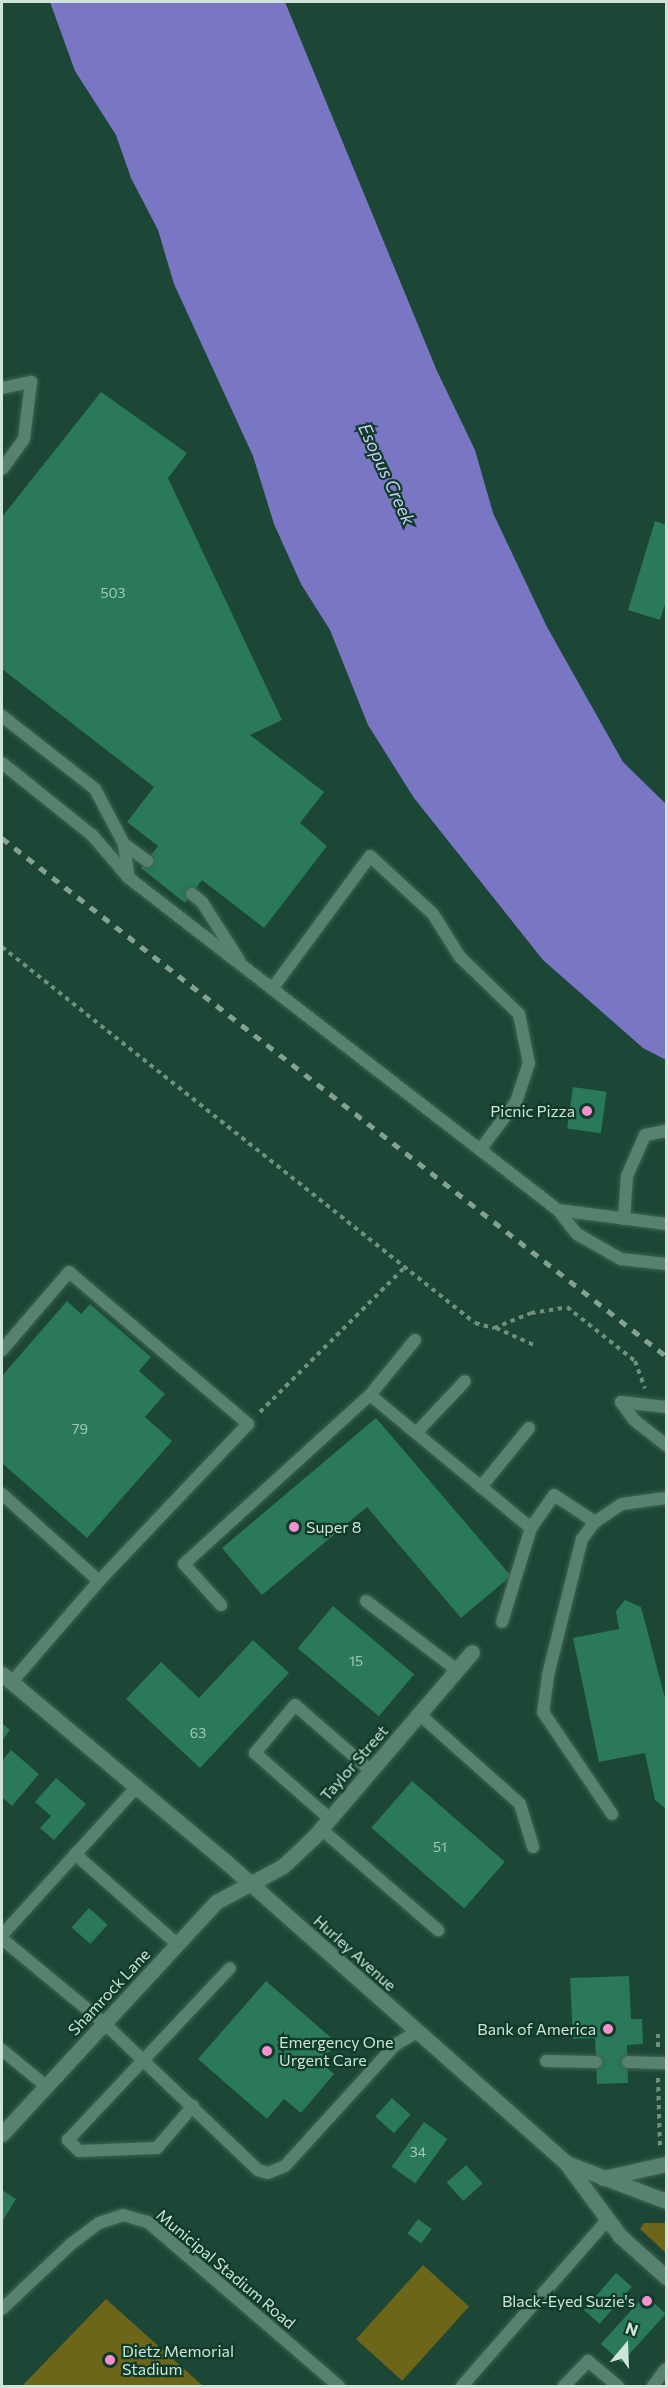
<!DOCTYPE html>
<html>
<head>
<meta charset="utf-8">
<style>
  body { margin:0 }
  #map { position:relative; width:668px; height:2388px; overflow:hidden; background:#1c4635; font-family:Commissioner,sans-serif }
  div>[style] { position:absolute }
  [style*='--x'] { left:calc(var(--x)*1px); top:calc(var(--y)*1px); width:calc(var(--w)*1px); rotate:calc(var(--a)*1deg) }
  .green>* { inset:0; background:#6d6619; transform-origin:0 0 }
  .water>* { inset:0; background:#7977c4 }
  .building>* { inset:0; background:#29795a; transform-origin:0 0 }
  .path>* { height:4px; margin-top:-2px; transform-origin:0; background:repeating-linear-gradient(90deg,#6f9081 0 4.5px,transparent 0 9px) }
  .roads { filter:drop-shadow(0 0 2px #3e6355) drop-shadow(0 0 2px #3e6355) }
  .lane>* { height:12px; margin:-6px; padding:0 6px; transform-origin:6px; border-radius:6px; background:#57826e }
  .street>* { height:15px; margin:-7.5px; padding:0 7.5px; transform-origin:7.5px; border-radius:7.5px; background:#57826e }
  .secondary>* { height:15px; margin:-7.5px; padding:0 7.5px; transform-origin:7.5px; border-radius:7.5px; background:#57826e }
  .rail>* { height:4.5px; margin-top:-2.25px; transform-origin:0; background:repeating-linear-gradient(90deg,#82a193 0 8px,transparent 0 16px) }
  .dots>* { width:16px; height:16px; translate:-50% -50%; box-sizing:border-box; border:3px solid #103b2b; border-radius:50% }
  span { translate:-50% -50%; white-space:nowrap; text-align:center; line-height:1.15; -webkit-text-stroke:4.5px #103b2b; paint-order:stroke }
  .number-label { font-size:14px; color:#a5c9b9 }
  .number-label span { -webkit-text-stroke-width:0 }
  .poi-label { font-size:16px; color:#cee4d9 }
  .right { translate:-100% -50%; text-align:right }
  .left { translate:0 -50%; text-align:left }
  .street-label { font-size:16px; color:#cee4d9 }
  .water-label { font-size:18px; color:#c9cbf5; font-style:italic }
  .frame { position:absolute; inset:0; border:3px solid #cee4d9; pointer-events:none }
  .north { position:absolute; left:596px; top:2316px; width:60px; height:60px; -webkit-text-stroke:4px #103b2b; paint-order:stroke; rotate:19deg; font-size:16px; font-weight:700; line-height:24px; text-align:center; color:#cee4d9 }
  .north::after { content:''; display:block; margin:auto; width:21px; height:27px; background:#cee4d9; clip-path:polygon(50% 0,100% 100%,50% 72%,0 100%) }
</style>
</head>
<body>
<div id="map">
  <div class="green">
    <i style="clip-path:polygon(644px 2223px,666px 2223px,666px 2253px,640px 2229px)"></i>
    <i style="left:423px;top:2265px;width:62px;height:100px;rotate:42deg"></i>
    <i style="clip-path:polygon(106px 2299px,203px 2386px,22px 2386px)"></i>
  </div>
  <div class="water">
    <i style="clip-path:polygon(50px 2px,285px 2px,437px 371px,475px 450px,493px 513px,547px 627px,623px 762px,666px 804px,666px 1060px,643px 1048px,543px 960px,414px 798px,368px 725px,330px 630px,301px 584px,274px 524px,253px 456px,174px 284px,158px 230px,131px 178px,116px 135px,75px 71px)"></i>
  </div>
  <div class="building">
    <i style="clip-path:polygon(101px 392px,187px 453px,168px 478px,282px 720px,250px 735px,324px 792px,300px 823px,327px 846px,264px 928px,202px 880px,185px 903px,141px 868px,158px 846px,127px 822px,154px 787px,2px 669px,2px 517px)"></i>
    <i style="clip-path:polygon(655px 521px,666px 525px,666px 601px,660px 620px,628px 610px)"></i>
    <i style="left:573px;top:1087px;width:34px;height:42px;rotate:8deg"></i>
    <i style="clip-path:polygon(67px 1301px,81px 1314px,90px 1304px,151px 1357px,139px 1371px,165px 1394px,145px 1417px,172px 1441px,87px 1538px,2px 1463px,2px 1376px)"></i>
    <i style="clip-path:polygon(376px 1418px,511px 1576px,461px 1618px,367px 1507px,262px 1595px,222px 1548px)"></i>
    <i style="clip-path:polygon(625px 1600px,641px 1607px,666px 1702px,666px 1809px,655px 1800px,645px 1753px,599px 1762px,573px 1638px,619px 1629px,616px 1611px)"></i>
    <i style="left:333px;top:1606px;width:106px;height:55px;rotate:40deg"></i>
    <i style="clip-path:polygon(253px 1640px,289px 1673px,200px 1768px,126px 1699px,161px 1662px,199px 1698px)"></i>
    <i style="clip-path:polygon(2px 1723px,10px 1730px,2px 1741px)"></i>
    <i style="clip-path:polygon(11px 1750px,39px 1774px,12px 1806px,2px 1797px,2px 1761px)"></i>
    <i style="clip-path:polygon(56px 1778px,86px 1804px,54px 1840px,40px 1828px,51px 1816px,35px 1802px)"></i>
    <i style="left:412px;top:1781px;width:123px;height:62px;rotate:41deg"></i>
    <i style="left:89px;top:1908px;width:25px;height:26px;rotate:42deg"></i>
    <i style="clip-path:polygon(629px 1976px,631px 2019px,642px 2019px,643px 2044px,627px 2045px,628px 2083px,597px 2084px,595px 2038px,573px 2039px,570px 1978px)"></i>
    <i style="clip-path:polygon(266px 1981px,337px 2043px,320px 2062px,334px 2074px,301px 2113px,284px 2099px,267px 2119px,198px 2059px)"></i>
    <i style="left:392px;top:2098px;width:25px;height:25px;rotate:42deg"></i>
    <i style="left:424px;top:2122px;width:29px;height:55px;rotate:36deg"></i>
    <i style="left:466px;top:2165px;width:25px;height:26px;rotate:48deg"></i>
    <i style="clip-path:polygon(2px 2190px,16px 2199px,2px 2222px)"></i>
    <i style="left:418px;top:2219px;width:17px;height:18px;rotate:36deg"></i>
    <i style="left:616px;top:2273px;width:21px;height:49px;rotate:41deg"></i>
    <i style="left:645px;top:2295px;width:28px;height:66px;rotate:42deg"></i>
  </div>
  <div class="path">
    <i style="--x:2;--y:947;--w:604;--a:38.48"></i>
    <i style="--x:475;--y:1323;--w:20;--a:15"></i>
    <i style="--x:494;--y:1328;--w:40;--a:-22"></i>
    <i style="--x:531;--y:1313;--w:36;--a:-9"></i>
    <i style="--x:567;--y:1307;--w:87;--a:38.5"></i>
    <i style="--x:635;--y:1361;--w:29;--a:70"></i>
    <i style="--x:496;--y:1328;--w:44;--a:24.2"></i>
    <i style="--x:260;--y:1412;--w:206;--a:-45"></i>
    <i style="--x:658;--y:2047;--w:13;--a:-90"></i>
    <i style="--x:658;--y:2078;--w:68;--a:88.3"></i>
  </div>
  <div class="roads">
    <div class="lane">
      <i style="--x:2;--y:388;--w:30;--a:-12"></i>
      <i style="--x:31;--y:382;--w:57;--a:97"></i>
      <i style="--x:24;--y:439;--w:37;--a:126"></i>
      <i style="--x:2;--y:716;--w:118;--a:38.1"></i>
      <i style="--x:95;--y:789;--w:62;--a:62.2"></i>
      <i style="--x:124;--y:844;--w:34;--a:82"></i>
      <i style="--x:129;--y:878;--w:542;--a:37.74"></i>
      <i style="--x:558;--y:1210;--w:31;--a:52"></i>
      <i style="--x:577;--y:1234;--w:51;--a:29.6"></i>
      <i style="--x:621;--y:1259;--w:45;--a:6.3"></i>
      <i style="--x:2;--y:763;--w:115;--a:38.7"></i>
      <i style="--x:92;--y:835;--w:57;--a:49.3"></i>
      <i style="--x:124;--y:844;--w:29;--a:36"></i>
      <i style="--x:192;--y:894;--w:13;--a:39"></i>
      <i style="--x:202;--y:902;--w:69;--a:57.5"></i>
      <i style="--x:272;--y:989;--w:165;--a:-53.6"></i>
      <i style="--x:370;--y:856;--w:86;--a:42.6"></i>
      <i style="--x:433;--y:914;--w:51;--a:57.9"></i>
      <i style="--x:460;--y:957;--w:82;--a:44"></i>
      <i style="--x:519;--y:1014;--w:50;--a:78.5"></i>
      <i style="--x:529;--y:1063;--w:41;--a:108.4"></i>
      <i style="--x:516;--y:1102;--w:60;--a:126.9"></i>
      <i style="--x:558;--y:1210;--w:109;--a:7.4"></i>
      <i style="--x:624;--y:1219;--w:43;--a:-86"></i>
      <i style="--x:627;--y:1176;--w:45;--a:-66.3"></i>
      <i style="--x:645;--y:1135;--w:21;--a:-11"></i>
      <i style="--x:2;--y:1350;--w:103;--a:-49.3"></i>
      <i style="--x:69;--y:1272;--w:235;--a:40.3"></i>
      <i style="--x:248;--y:1424;--w:216;--a:133.5"></i>
      <i style="--x:99;--y:1581;--w:135;--a:130.8"></i>
      <i style="--x:370;--y:1395;--w:71;--a:-50.7"></i>
      <i style="--x:621;--y:1402;--w:22;--a:54"></i>
      <i style="--x:634;--y:1420;--w:41;--a:38"></i>
      <i style="--x:621;--y:1402;--w:45;--a:6.3"></i>
      <i style="--x:416;--y:1433;--w:71;--a:-46.7"></i>
      <i style="--x:481;--y:1487;--w:76;--a:-50.9"></i>
      <i style="--x:2;--y:1494;--w:130;--a:41.9"></i>
      <i style="--x:366;--y:1601;--w:114;--a:37.2"></i>
      <i style="--x:221;--y:1605;--w:55;--a:-132.1"></i>
      <i style="--x:184;--y:1564;--w:251;--a:-42.3"></i>
      <i style="--x:370;--y:1395;--w:209;--a:39.6"></i>
      <i style="--x:531;--y:1528;--w:40;--a:-55.1"></i>
      <i style="--x:554;--y:1495;--w:49;--a:33.4"></i>
      <i style="--x:502;--y:1622;--w:98;--a:-72.9"></i>
      <i style="--x:419;--y:1714;--w:135;--a:41.7"></i>
      <i style="--x:520;--y:1804;--w:45;--a:73.2"></i>
      <i style="--x:612;--y:1814;--w:123;--a:-124.1"></i>
      <i style="--x:543;--y:1712;--w:37;--a:-82"></i>
      <i style="--x:548;--y:1675;--w:140;--a:-76"></i>
      <i style="--x:582;--y:1539;--w:21;--a:-53"></i>
      <i style="--x:595;--y:1522;--w:32;--a:-34"></i>
      <i style="--x:622;--y:1504;--w:44;--a:-7.8"></i>
      <i style="--x:330;--y:1819;--w:100;--a:-138.7"></i>
      <i style="--x:255;--y:1753;--w:62;--a:-50.2"></i>
      <i style="--x:295;--y:1705;--w:101;--a:41"></i>
      <i style="--x:321;--y:1829;--w:155;--a:40.8"></i>
      <i style="--x:75;--y:1854;--w:136;--a:41.4"></i>
      <i style="--x:2;--y:1935;--w:197;--a:-47.7"></i>
      <i style="--x:2;--y:1939;--w:132;--a:39.5"></i>
      <i style="--x:104;--y:2023;--w:213;--a:43.7"></i>
      <i style="--x:258;--y:2170;--w:10;--a:17"></i>
      <i style="--x:268;--y:2173;--w:18;--a:-22"></i>
      <i style="--x:285;--y:2166;--w:164;--a:-47.7"></i>
      <i style="--x:395;--y:2045;--w:26;--a:-31"></i>
      <i style="--x:2;--y:2050;--w:57;--a:39.3"></i>
      <i style="--x:546;--y:2061;--w:50;--a:1.1"></i>
      <i style="--x:628;--y:2062;--w:38;--a:2"></i>
      <i style="--x:193;--y:2106;--w:55;--a:130.6"></i>
      <i style="--x:157;--y:2148;--w:78;--a:177.8"></i>
      <i style="--x:79;--y:2151;--w:16;--a:-135"></i>
      <i style="--x:68;--y:2140;--w:236;--a:-46.7"></i>
      <i style="--x:2;--y:2309;--w:95;--a:-43.3"></i>
      <i style="--x:71;--y:2244;--w:35;--a:-37"></i>
      <i style="--x:99;--y:2223;--w:25;--a:-18"></i>
      <i style="--x:123;--y:2215;--w:26;--a:16"></i>
      <i style="--x:148;--y:2222;--w:252;--a:40.7"></i>
      <i style="--x:462;--y:2386;--w:222;--a:-48.8"></i>
      <i style="--x:564;--y:2386;--w:35;--a:-46"></i>
      <i style="--x:588;--y:2361;--w:39;--a:40"></i>
      <i style="--x:653;--y:2386;--w:21;--a:-53"></i>
    </div>
    <div class="street">
      <i style="--x:2;--y:2134;--w:316;--a:-47.3"></i>
      <i style="--x:216;--y:1902;--w:76;--a:-28.2"></i>
      <i style="--x:283;--y:1866;--w:42;--a:-43.1"></i>
      <i style="--x:314;--y:1837;--w:243;--a:-49.5"></i>
      <i style="--x:566;--y:2163;--w:91;--a:53.5"></i>
      <i style="--x:620;--y:2236;--w:62;--a:41.7"></i>
    </div>
    <div class="secondary">
      <i style="--x:2;--y:1674;--w:290;--a:40"></i>
      <i style="--x:224;--y:1860;--w:457;--a:41.5"></i>
      <i style="--x:566;--y:2163;--w:107;--a:20.8"></i>
      <i style="--x:603;--y:2178;--w:65;--a:-12.5"></i>
    </div>
  </div>
  <div class="rail">
    <i style="--x:2;--y:838;--w:842;--a:37.96"></i>
  </div>
  <div class="dots">
    <i style="left:587px;top:1111px;background:#f790ce"></i>
    <i style="left:294px;top:1527px;background:#f790ce"></i>
    <i style="left:608px;top:2029px;background:#f790ce"></i>
    <i style="left:267px;top:2051px;background:#f790ce"></i>
    <i style="left:647px;top:2301px;background:#f790ce"></i>
    <i style="left:110px;top:2360px;background:#f790ce"></i>
  </div>
  <div class="number-label">
    <span style="left:113px;top:593px">503</span>
    <span style="left:80px;top:1429px">79</span>
    <span style="left:356px;top:1661px">15</span>
    <span style="left:198px;top:1733px">63</span>
    <span style="left:440px;top:1847px">51</span>
    <span style="left:418px;top:2152px">34</span>
  </div>
  <div class="poi-label">
    <span class="right" style="left:575px;top:1111px">Picnic Pizza</span>
    <span class="left" style="left:306px;top:1527px">Super 8</span>
    <span class="right" style="left:596px;top:2029px">Bank of America</span>
    <span class="left" style="left:279px;top:2051px">Emergency One<br>Urgent Care</span>
    <span class="right" style="left:635px;top:2301px">Black-Eyed Suzie's</span>
    <span class="left" style="left:122px;top:2360px">Dietz Memorial<br>Stadium</span>
  </div>
  <div class="street-label">
    <span style="left:354px;top:1763px;rotate:-49deg">Taylor Street</span>
    <span style="left:355px;top:1953px;rotate:42deg">Hurley Avenue</span>
    <span style="left:109px;top:1992px;rotate:-47deg">Shamrock Lane</span>
    <span style="left:226px;top:2269px;rotate:40deg">Municipal Stadium Road</span>
  </div>
  <div class="water-label">
    <span style="left:387px;top:474px;rotate:65deg">Esopus Creek</span>
  </div>
  <div class="frame"></div>
  <div class="north">N</div>
</div>
</body>
</html>
